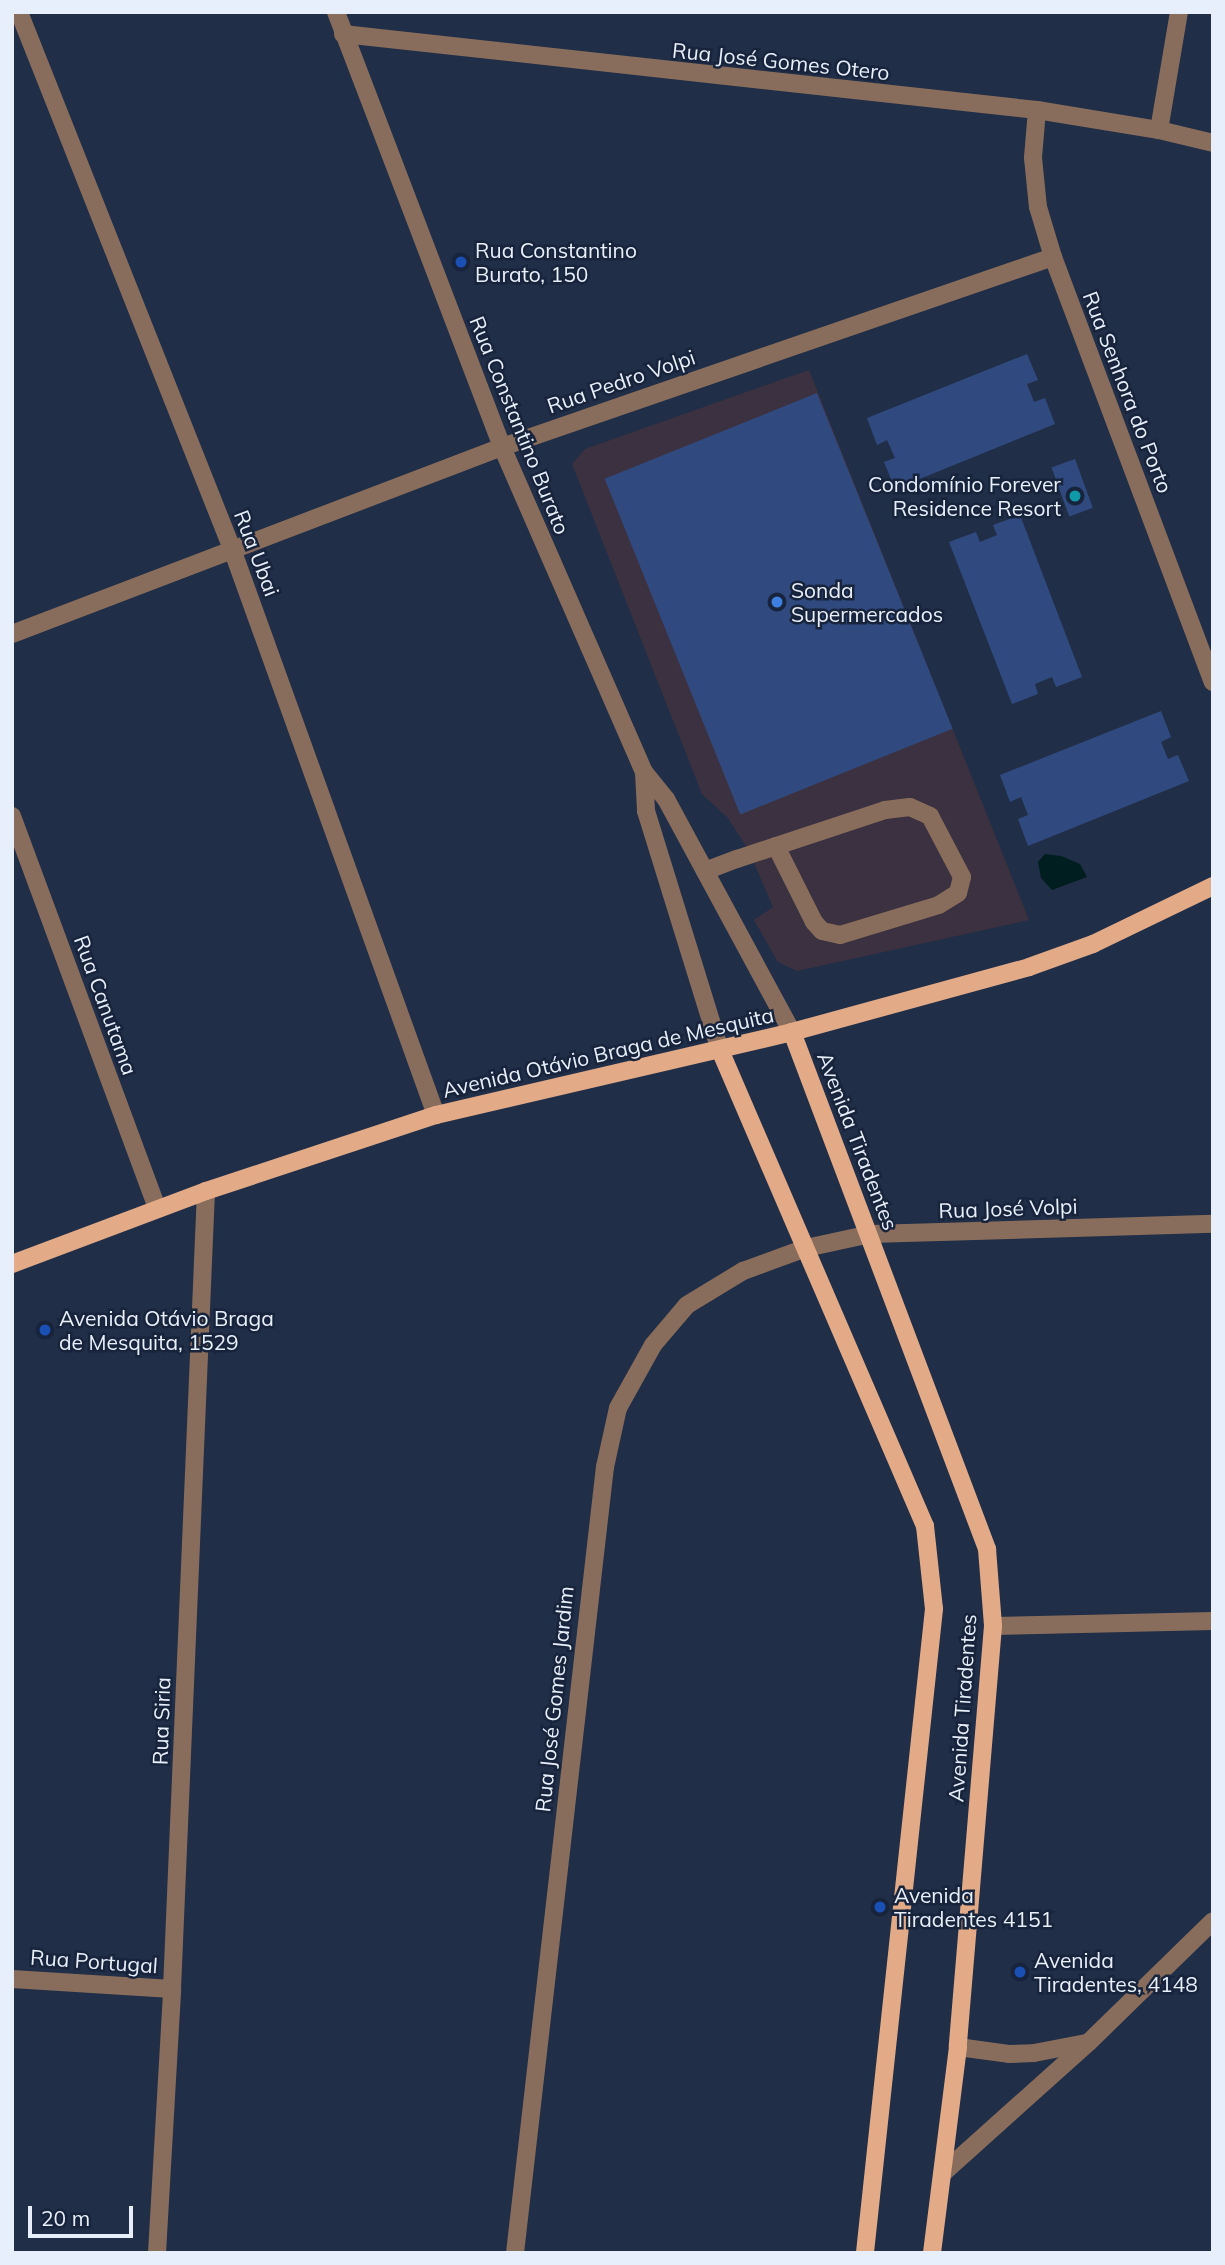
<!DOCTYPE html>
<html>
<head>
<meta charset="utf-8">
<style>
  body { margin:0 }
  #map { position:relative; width:1225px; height:2265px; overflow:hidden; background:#212e47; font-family:Mulish,sans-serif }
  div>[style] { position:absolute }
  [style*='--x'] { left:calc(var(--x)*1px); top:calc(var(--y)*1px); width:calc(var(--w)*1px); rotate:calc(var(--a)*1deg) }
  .commercial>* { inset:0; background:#3c3140 }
  .water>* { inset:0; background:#001e1f }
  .building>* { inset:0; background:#304a80; transform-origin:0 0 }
  .minor>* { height:18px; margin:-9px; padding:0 9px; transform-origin:9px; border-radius:9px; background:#896d5c }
  .major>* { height:18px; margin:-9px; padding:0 9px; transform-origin:9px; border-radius:9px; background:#e3aa88 }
  .dots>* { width:19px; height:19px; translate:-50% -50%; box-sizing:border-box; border:4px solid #18243c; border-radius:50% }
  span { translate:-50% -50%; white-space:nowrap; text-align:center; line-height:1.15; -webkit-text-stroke:5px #18243c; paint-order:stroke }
  .street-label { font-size:21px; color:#e8effc }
  .poi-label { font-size:21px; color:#e8effc }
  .left { translate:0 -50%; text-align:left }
  .right { translate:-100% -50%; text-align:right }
  .frame { position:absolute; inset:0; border:14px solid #e8effc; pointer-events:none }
  .scale { position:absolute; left:28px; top:2206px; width:105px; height:32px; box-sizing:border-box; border:4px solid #e8effc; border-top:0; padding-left:9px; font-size:21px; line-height:24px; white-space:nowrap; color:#e8effc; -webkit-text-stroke:5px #18243c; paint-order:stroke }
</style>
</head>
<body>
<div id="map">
  <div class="commercial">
    <i style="clip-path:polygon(809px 370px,1029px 920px,797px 971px,778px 962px,754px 920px,773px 907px,749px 851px,728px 818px,702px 794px,572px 464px,585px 449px)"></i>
  </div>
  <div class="water">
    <i style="clip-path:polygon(1045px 854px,1061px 856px,1080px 864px,1087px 877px,1052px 890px,1041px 878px,1038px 862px)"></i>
  </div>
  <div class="building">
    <i style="clip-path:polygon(1027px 354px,1038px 380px,1027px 384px,1034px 402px,1045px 398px,1055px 424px,895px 489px,884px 462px,895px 458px,887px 440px,877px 445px,867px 418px)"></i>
    <i style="left:817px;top:393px;width:362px;height:229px;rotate:68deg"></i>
    <i style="left:1075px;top:459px;width:52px;height:25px;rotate:70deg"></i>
    <i style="clip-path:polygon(1020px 515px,1082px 677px,1056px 687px,1052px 677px,1035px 684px,1038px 694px,1012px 704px,949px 542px,976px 532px,980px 542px,997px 535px,993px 525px)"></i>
    <i style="clip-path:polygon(1161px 711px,1171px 737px,1161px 742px,1168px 759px,1178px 755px,1189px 781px,1028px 846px,1018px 819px,1028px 815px,1021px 797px,1010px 802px,1000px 775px)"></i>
  </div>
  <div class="minor">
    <i style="--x:19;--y:12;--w:578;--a:68.36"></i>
    <i style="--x:232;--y:549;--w:602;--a:70.18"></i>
    <i style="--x:336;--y:12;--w:466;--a:69.1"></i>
    <i style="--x:502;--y:447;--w:355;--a:66.4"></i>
    <i style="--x:644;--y:772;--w:35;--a:51"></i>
    <i style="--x:666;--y:799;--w:265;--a:61.6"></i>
    <i style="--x:343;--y:34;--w:698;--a:6.25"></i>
    <i style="--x:1037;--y:110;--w:124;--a:9.3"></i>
    <i style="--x:1159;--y:130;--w:56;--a:13.5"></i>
    <i style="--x:1037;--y:110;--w:48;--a:94.8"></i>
    <i style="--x:1033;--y:158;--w:49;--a:84.2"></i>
    <i style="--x:1038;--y:207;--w:52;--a:73.3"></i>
    <i style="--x:1053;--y:257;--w:454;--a:69.4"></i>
    <i style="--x:1159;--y:130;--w:120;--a:-80.4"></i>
    <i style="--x:12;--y:634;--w:524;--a:-20.89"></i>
    <i style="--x:502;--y:447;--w:583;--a:-19.03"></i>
    <i style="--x:644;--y:772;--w:39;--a:87"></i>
    <i style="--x:646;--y:811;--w:250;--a:72.8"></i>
    <i style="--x:12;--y:816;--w:419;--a:69.7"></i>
    <i style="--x:705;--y:871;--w:34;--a:-21"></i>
    <i style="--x:737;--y:859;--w:156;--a:-18.3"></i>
    <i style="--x:885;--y:810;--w:25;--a:-7"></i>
    <i style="--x:910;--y:807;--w:22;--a:24"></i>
    <i style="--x:930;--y:816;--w:69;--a:62.3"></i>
    <i style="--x:962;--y:877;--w:16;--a:104"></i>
    <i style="--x:958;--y:893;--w:22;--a:148"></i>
    <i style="--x:939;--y:905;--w:103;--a:163.1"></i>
    <i style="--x:840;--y:935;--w:18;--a:-167"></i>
    <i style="--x:822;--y:931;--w:12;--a:-132"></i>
    <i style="--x:814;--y:922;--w:85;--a:-116.6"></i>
    <i style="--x:993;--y:1626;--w:220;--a:-1.3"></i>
    <i style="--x:12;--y:1979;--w:160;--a:3.6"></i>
    <i style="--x:958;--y:2047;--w:51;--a:7.8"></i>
    <i style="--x:1009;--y:2054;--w:25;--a:-2"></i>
    <i style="--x:1034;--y:2053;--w:53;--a:-10.9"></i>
    <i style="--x:943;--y:2173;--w:196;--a:-41.9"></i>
    <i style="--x:1089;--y:2042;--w:173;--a:-44.3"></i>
    <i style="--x:157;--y:2253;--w:264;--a:-86.7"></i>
    <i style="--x:172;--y:1989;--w:799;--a:-87.56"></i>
    <i style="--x:515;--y:2253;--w:791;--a:-83.47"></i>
    <i style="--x:605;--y:1467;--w:60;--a:-77.6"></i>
    <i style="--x:618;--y:1408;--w:72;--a:-60.9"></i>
    <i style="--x:653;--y:1345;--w:52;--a:-49.6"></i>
    <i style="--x:687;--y:1305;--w:66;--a:-31.3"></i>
    <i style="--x:743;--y:1271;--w:67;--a:-20.1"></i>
    <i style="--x:806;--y:1248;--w:66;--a:-12.2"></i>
    <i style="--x:871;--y:1234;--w:342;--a:-1.7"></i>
  </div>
  <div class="major">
    <i style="--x:792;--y:1032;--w:553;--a:69.33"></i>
    <i style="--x:987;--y:1549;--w:77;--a:85.5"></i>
    <i style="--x:993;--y:1626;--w:422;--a:94.8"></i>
    <i style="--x:958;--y:2047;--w:208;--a:97.2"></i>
    <i style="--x:720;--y:1050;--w:518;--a:66.7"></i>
    <i style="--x:925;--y:1526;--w:83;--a:83.8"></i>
    <i style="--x:934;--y:1609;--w:648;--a:96.12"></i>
    <i style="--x:12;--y:1264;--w:207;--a:-20.6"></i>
    <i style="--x:206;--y:1191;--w:242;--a:-18.3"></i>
    <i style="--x:436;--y:1115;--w:366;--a:-13.1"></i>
    <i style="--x:792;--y:1032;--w:246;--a:-15.3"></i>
    <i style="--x:1029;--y:967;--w:68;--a:-19.8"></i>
    <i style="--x:1093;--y:944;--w:133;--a:-25.8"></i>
  </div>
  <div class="dots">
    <i style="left:461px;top:262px;background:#1a4fb4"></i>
    <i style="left:1075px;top:496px;background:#0f9aa8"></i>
    <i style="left:777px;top:602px;background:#3f7fe0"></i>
    <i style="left:45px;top:1330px;background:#1a4fb4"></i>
    <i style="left:880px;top:1907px;background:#1a4fb4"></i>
    <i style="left:1020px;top:1972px;background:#1a4fb4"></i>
  </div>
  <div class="street-label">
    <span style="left:781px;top:61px;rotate:6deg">Rua José Gomes Otero</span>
    <span style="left:621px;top:381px;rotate:-19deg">Rua Pedro Volpi</span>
    <span style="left:1128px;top:392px;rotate:69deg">Rua Senhora do Porto</span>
    <span style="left:520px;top:425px;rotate:68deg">Rua Constantino Burato</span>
    <span style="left:257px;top:553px;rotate:69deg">Rua Ubai</span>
    <span style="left:106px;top:1005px;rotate:70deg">Rua Canutama</span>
    <span style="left:608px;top:1052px;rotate:-13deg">Avenida Otávio Braga de Mesquita</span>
    <span style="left:858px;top:1141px;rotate:69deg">Avenida Tiradentes</span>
    <span style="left:1008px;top:1208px;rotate:-2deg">Rua José Volpi</span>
    <span style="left:554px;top:1699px;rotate:-84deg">Rua José Gomes Jardim</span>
    <span style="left:962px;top:1708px;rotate:-86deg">Avenida Tiradentes</span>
    <span style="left:161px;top:1721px;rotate:-88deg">Rua Siria</span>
    <span style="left:94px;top:1961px;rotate:4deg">Rua Portugal</span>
  </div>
  <div class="poi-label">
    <span class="left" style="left:475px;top:262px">Rua Constantino<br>Burato, 150</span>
    <span class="right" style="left:1061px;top:496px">Condomínio Forever<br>Residence Resort</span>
    <span class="left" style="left:791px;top:602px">Sonda<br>Supermercados</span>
    <span class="left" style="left:59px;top:1330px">Avenida Otávio Braga<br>de Mesquita, 1529</span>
    <span class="left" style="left:894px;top:1907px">Avenida<br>Tiradentes 4151</span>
    <span class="left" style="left:1034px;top:1972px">Avenida<br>Tiradentes, 4148</span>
  </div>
  <div class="frame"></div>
  <div class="scale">20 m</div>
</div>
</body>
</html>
